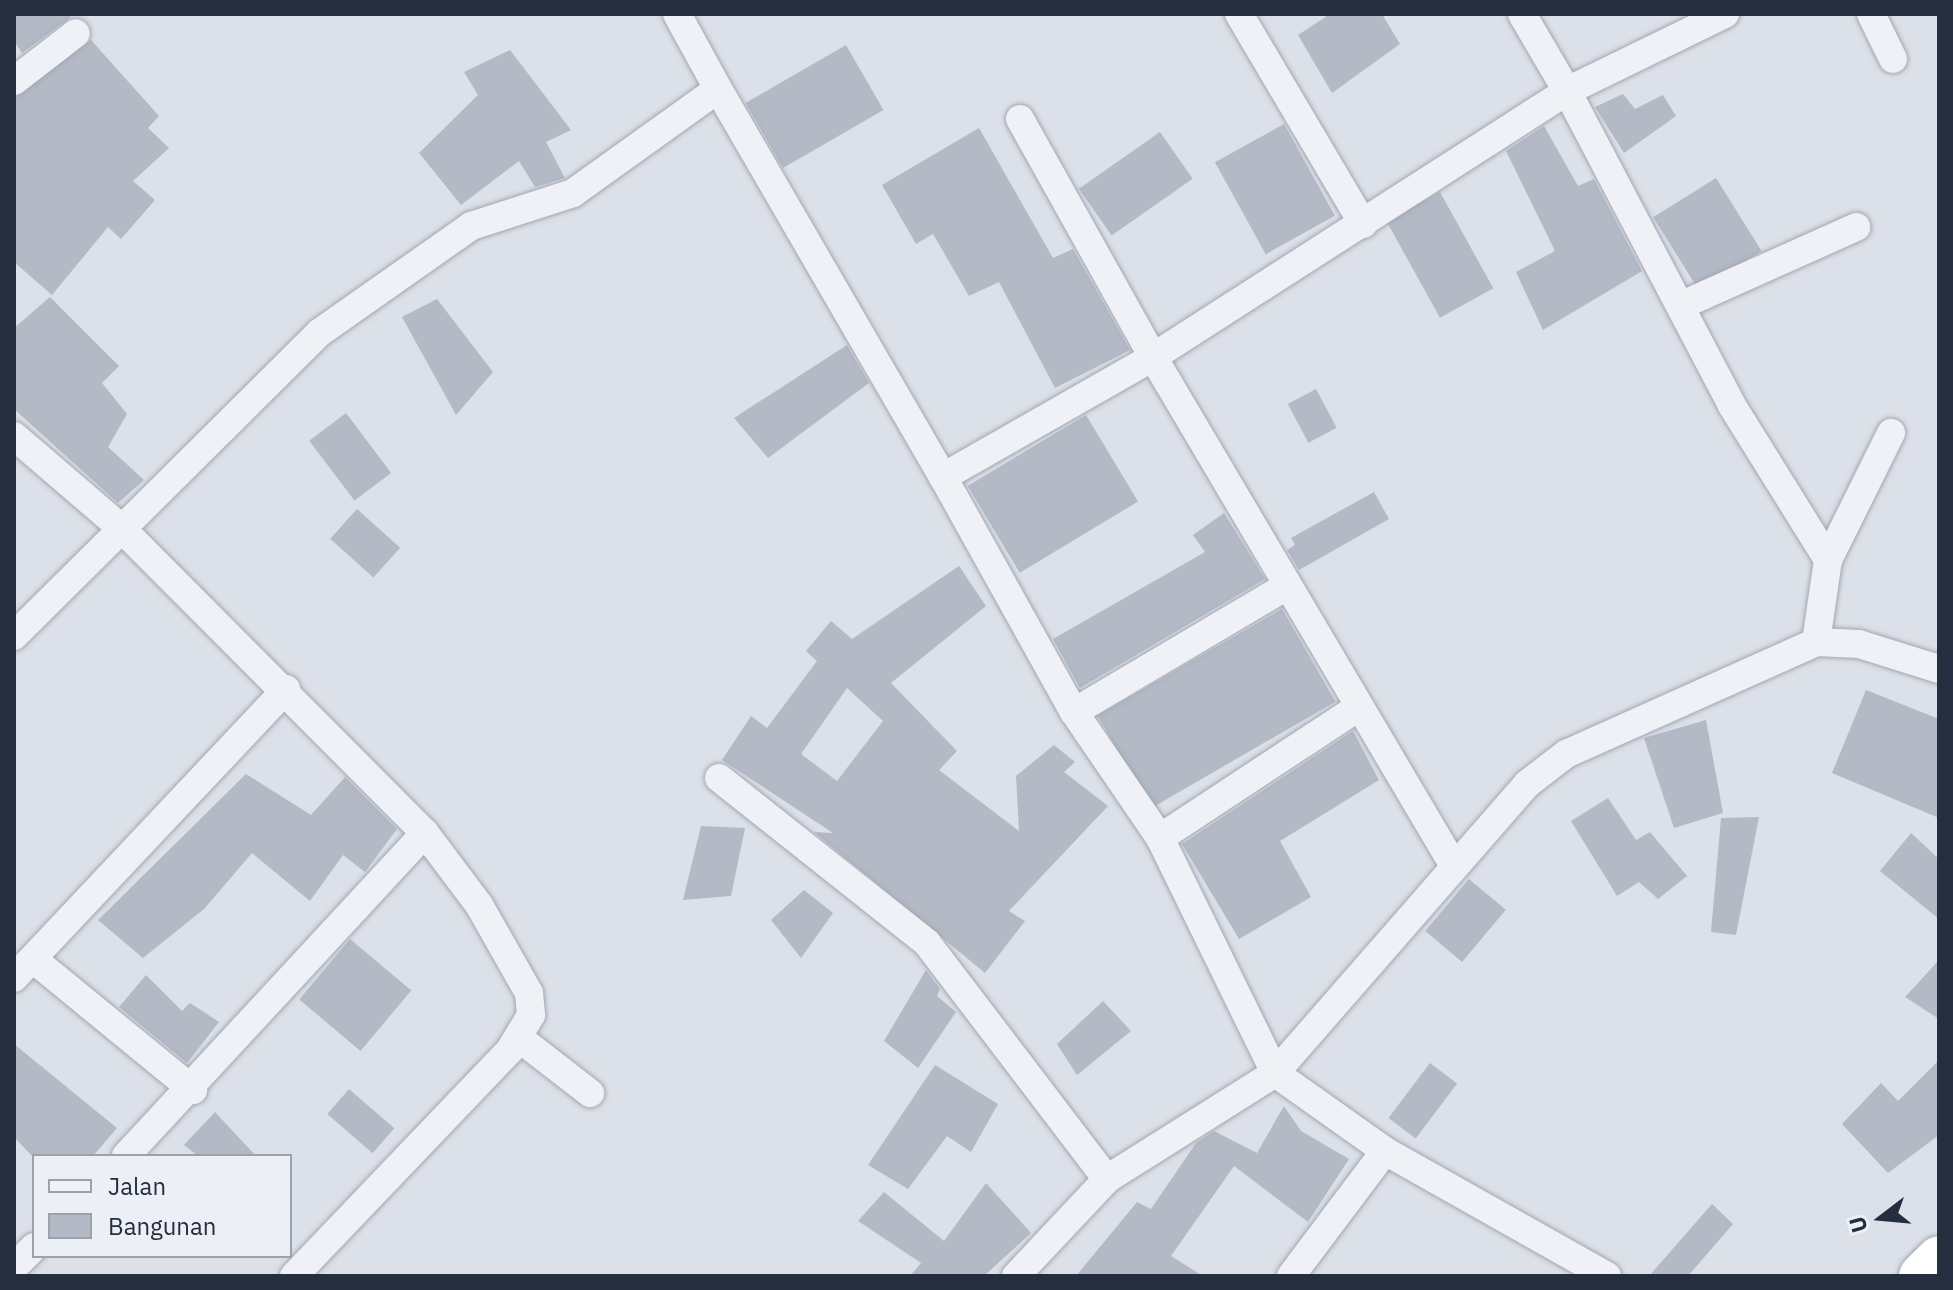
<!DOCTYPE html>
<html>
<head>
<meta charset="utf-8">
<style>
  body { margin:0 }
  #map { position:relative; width:1953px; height:1290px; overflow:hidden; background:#dce0e8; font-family:"IBM Plex Sans",sans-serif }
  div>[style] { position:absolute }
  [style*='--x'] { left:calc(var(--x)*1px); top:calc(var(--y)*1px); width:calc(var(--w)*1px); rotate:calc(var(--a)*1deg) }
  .building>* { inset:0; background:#b3b9c5; transform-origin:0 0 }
  .roads { filter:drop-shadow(0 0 2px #a1a7b2) drop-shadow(0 0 2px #a1a7b2) }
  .street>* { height:28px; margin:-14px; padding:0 14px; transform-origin:14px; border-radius:14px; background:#eff1f6 }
  .highway>* { height:44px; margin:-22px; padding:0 22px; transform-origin:22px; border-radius:22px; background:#fff }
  span { translate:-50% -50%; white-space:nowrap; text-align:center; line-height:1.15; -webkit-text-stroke:7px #eceff5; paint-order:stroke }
  .frame { position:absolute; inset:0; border:16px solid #252e3f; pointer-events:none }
  .legend { position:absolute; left:32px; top:1154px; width:260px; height:104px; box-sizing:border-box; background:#eceff5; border:2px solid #9ca2ac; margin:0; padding:10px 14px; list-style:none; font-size:24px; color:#252e3f }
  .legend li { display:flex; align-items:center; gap:16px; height:40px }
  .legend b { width:40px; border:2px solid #9ca2ac }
  .north { position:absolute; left:1841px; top:1178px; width:80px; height:80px; -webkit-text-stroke:6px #eceff5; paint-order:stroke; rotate:254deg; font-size:22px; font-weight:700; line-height:32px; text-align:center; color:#252e3f }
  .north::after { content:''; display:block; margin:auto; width:28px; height:36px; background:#252e3f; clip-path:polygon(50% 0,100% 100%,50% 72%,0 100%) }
</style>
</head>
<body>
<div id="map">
  <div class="building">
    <i style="clip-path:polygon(14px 14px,69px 14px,71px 17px,22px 53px,14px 41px)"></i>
    <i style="clip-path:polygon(1330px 14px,1382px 14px,1400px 44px,1332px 93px,1298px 35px)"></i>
    <i style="clip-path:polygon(91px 40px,159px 116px,148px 128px,169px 148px,133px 181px,155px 200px,121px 239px,108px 227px,52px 295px,14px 262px,14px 98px)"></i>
    <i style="left:846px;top:45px;width:75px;height:116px;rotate:60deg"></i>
    <i style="clip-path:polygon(510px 50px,571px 130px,546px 142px,565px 178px,535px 187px,519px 161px,461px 205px,419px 153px,478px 95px,464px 72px)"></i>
    <i style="clip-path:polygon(1623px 94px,1635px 109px,1663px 95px,1676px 116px,1624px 153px,1595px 107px)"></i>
    <i style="left:1284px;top:124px;width:105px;height:79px;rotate:61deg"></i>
    <i style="clip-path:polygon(1544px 126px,1578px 186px,1594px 179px,1642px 271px,1543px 330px,1516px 272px,1555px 251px,1506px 151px)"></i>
    <i style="clip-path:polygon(979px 128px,1053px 258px,1073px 249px,1130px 350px,1055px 388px,999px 282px,969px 296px,933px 234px,916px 244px,882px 185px)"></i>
    <i style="left:1160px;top:132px;width:57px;height:99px;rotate:55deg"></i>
    <i style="left:1716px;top:178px;width:86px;height:74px;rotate:58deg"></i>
    <i style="left:1440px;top:192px;width:110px;height:61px;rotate:61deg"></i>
    <i style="clip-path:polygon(50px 297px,119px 366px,102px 383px,127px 414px,108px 447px,144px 480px,118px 503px,14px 409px,14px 328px)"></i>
    <i style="clip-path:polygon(437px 299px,493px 372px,456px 415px,402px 317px)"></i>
    <i style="clip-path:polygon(847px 345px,869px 383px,768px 458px,734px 418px)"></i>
    <i style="left:1316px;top:389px;width:44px;height:32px;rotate:62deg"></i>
    <i style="left:346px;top:413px;width:75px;height:46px;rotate:53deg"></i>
    <i style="left:1086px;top:415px;width:101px;height:138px;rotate:59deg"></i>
    <i style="clip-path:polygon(1374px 492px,1389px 519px,1299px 570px,1287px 550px,1295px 545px,1291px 538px)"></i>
    <i style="left:357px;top:509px;width:58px;height:40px;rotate:42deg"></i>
    <i style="clip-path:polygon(1224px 513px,1265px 579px,1080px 688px,1053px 639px,1205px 552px,1193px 535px)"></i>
    <i style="clip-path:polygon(evenodd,959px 566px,986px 606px,891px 683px,957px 751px,939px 770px,1019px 831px,1016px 776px,1054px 745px,1075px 762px,1064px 772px,1108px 806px,1009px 911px,1025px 921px,985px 973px,814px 832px,833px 833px,722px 760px,751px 716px,767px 728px,817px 661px,806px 651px,831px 621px,852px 639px,959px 566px,847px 688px,883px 721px,837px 781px,801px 754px,847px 688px)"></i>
    <i style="left:1282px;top:609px;width:107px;height:213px;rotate:60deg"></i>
    <i style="clip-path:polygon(1866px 690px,1939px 719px,1939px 818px,1832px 773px)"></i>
    <i style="clip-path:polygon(1706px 720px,1723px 813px,1674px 828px,1644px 738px)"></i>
    <i style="clip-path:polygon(1353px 731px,1379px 780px,1280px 841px,1311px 897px,1239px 939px,1182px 844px)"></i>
    <i style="clip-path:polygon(246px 774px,311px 815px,345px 777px,397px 829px,365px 872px,343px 855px,310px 901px,252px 853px,204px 909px,143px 958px,98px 920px)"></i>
    <i style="clip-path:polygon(1608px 798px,1636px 840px,1650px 832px,1687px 876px,1658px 899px,1639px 882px,1617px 896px,1571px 821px)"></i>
    <i style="clip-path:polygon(1759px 817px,1736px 935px,1711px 932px,1721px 818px)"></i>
    <i style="clip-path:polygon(701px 826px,745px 828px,731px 896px,683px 900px)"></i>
    <i style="clip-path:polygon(1911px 833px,1939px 859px,1939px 919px,1880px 871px)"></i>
    <i style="left:1469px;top:879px;width:48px;height:68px;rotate:40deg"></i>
    <i style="clip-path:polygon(804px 890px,833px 913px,801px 958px,771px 920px)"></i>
    <i style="left:350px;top:939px;width:80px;height:79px;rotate:40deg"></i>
    <i style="clip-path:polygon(1939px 960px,1939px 1019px,1905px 997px)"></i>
    <i style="clip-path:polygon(926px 970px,940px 989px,937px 996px,956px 1012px,918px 1068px,884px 1041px)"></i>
    <i style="clip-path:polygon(146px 975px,182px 1011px,190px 1003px,219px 1022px,187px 1063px,119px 1007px)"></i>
    <i style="clip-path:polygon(1103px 1001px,1131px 1031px,1077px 1075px,1057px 1044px)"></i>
    <i style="clip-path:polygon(14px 1044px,117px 1128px,93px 1156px,32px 1156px,14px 1137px)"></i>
    <i style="clip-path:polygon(1939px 1060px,1939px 1135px,1888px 1173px,1842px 1124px,1881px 1083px,1898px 1101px)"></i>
    <i style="left:1430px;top:1063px;width:34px;height:69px;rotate:37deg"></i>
    <i style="clip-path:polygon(935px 1065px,998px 1104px,971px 1152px,947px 1136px,908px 1189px,868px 1165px)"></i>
    <i style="left:349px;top:1089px;width:60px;height:33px;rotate:41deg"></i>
    <i style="clip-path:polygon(1284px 1106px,1301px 1131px,1349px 1159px,1308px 1222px,1234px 1166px,1171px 1256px,1203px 1276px,1076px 1276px,1137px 1202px,1151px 1209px,1196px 1143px,1214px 1131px,1257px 1153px)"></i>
    <i style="clip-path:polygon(215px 1112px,256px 1156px,198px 1156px,184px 1145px)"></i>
    <i style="clip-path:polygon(986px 1183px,1031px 1233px,984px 1276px,910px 1276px,921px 1263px,858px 1221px,884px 1192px,944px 1241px)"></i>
    <i style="clip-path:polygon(1712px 1204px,1733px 1224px,1688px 1276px,1649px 1276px)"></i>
  </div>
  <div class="roads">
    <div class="street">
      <i style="--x:677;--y:14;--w:85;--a:61.3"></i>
      <i style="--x:1239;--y:14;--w:244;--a:59.4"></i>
      <i style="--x:1725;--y:14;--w:176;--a:154"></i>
      <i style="--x:1567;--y:91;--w:353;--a:62.3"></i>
      <i style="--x:1731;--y:404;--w:184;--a:58.1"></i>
      <i style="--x:1871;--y:14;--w:50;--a:63.9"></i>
      <i style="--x:14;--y:81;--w:78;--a:-37.7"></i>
      <i style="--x:1020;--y:119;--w:273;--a:60.8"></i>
      <i style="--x:1153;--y:357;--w:492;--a:-32.7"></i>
      <i style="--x:1567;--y:91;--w:89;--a:-120.3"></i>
      <i style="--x:1682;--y:305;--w:191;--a:-24.1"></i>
      <i style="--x:14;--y:436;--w:137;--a:40.6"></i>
      <i style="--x:118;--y:525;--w:435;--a:45.1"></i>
      <i style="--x:425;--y:833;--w:440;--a:132.8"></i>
      <i style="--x:943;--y:477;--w:269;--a:60.9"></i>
      <i style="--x:1074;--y:712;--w:153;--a:55.7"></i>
      <i style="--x:1160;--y:838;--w:262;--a:63.9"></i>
      <i style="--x:1275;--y:1073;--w:135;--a:35.3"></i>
      <i style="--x:1385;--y:1151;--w:255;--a:29.4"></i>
      <i style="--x:14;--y:636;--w:430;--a:-44.8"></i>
      <i style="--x:319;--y:333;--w:186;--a:-35.1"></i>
      <i style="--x:471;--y:226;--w:107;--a:-17.9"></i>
      <i style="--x:573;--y:193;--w:178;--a:-35.6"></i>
      <i style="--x:718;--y:89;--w:449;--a:59.9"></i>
      <i style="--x:943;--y:477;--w:242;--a:-29.7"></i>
      <i style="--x:1153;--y:357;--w:591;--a:59.4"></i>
      <i style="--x:1816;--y:642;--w:83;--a:-81.7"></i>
      <i style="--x:1828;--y:560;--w:142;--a:-63.6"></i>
      <i style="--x:1074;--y:712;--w:245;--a:-30.6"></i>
      <i style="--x:719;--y:778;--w:265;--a:38.4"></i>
      <i style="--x:927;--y:943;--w:297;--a:52.7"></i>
      <i style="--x:1160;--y:838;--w:236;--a:-33.4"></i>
      <i style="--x:33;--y:959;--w:207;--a:39.3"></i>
      <i style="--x:14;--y:978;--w:397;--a:-46.7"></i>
      <i style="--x:519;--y:1038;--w:90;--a:37.8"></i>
      <i style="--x:14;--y:1267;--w:28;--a:-45"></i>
      <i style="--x:294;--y:1276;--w:313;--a:-46.3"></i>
      <i style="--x:510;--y:1050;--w:41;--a:-59"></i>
      <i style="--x:531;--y:1015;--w:22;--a:-95"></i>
      <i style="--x:529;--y:993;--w:101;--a:-119.6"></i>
      <i style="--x:479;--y:905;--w:90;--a:-126.9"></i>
      <i style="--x:1016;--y:1276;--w:133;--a:-46.8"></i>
      <i style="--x:1107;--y:1179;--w:199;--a:-32.2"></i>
      <i style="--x:1275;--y:1073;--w:383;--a:-48.9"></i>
      <i style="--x:1527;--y:784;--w:49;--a:-37.6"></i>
      <i style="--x:1566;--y:754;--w:274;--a:-24.1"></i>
      <i style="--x:1816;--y:642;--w:43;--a:2.7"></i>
      <i style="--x:1859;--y:644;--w:84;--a:17.4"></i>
      <i style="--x:1291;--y:1276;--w:156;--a:-53.1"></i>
    </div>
    <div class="highway">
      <i style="--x:1921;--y:1276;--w:25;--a:-45"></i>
    </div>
  </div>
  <div class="frame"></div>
  <ul class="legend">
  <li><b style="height:10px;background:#eff1f6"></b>Jalan</li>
  <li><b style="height:22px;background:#b3b9c5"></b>Bangunan</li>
  </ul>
  <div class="north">U</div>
</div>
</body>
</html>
